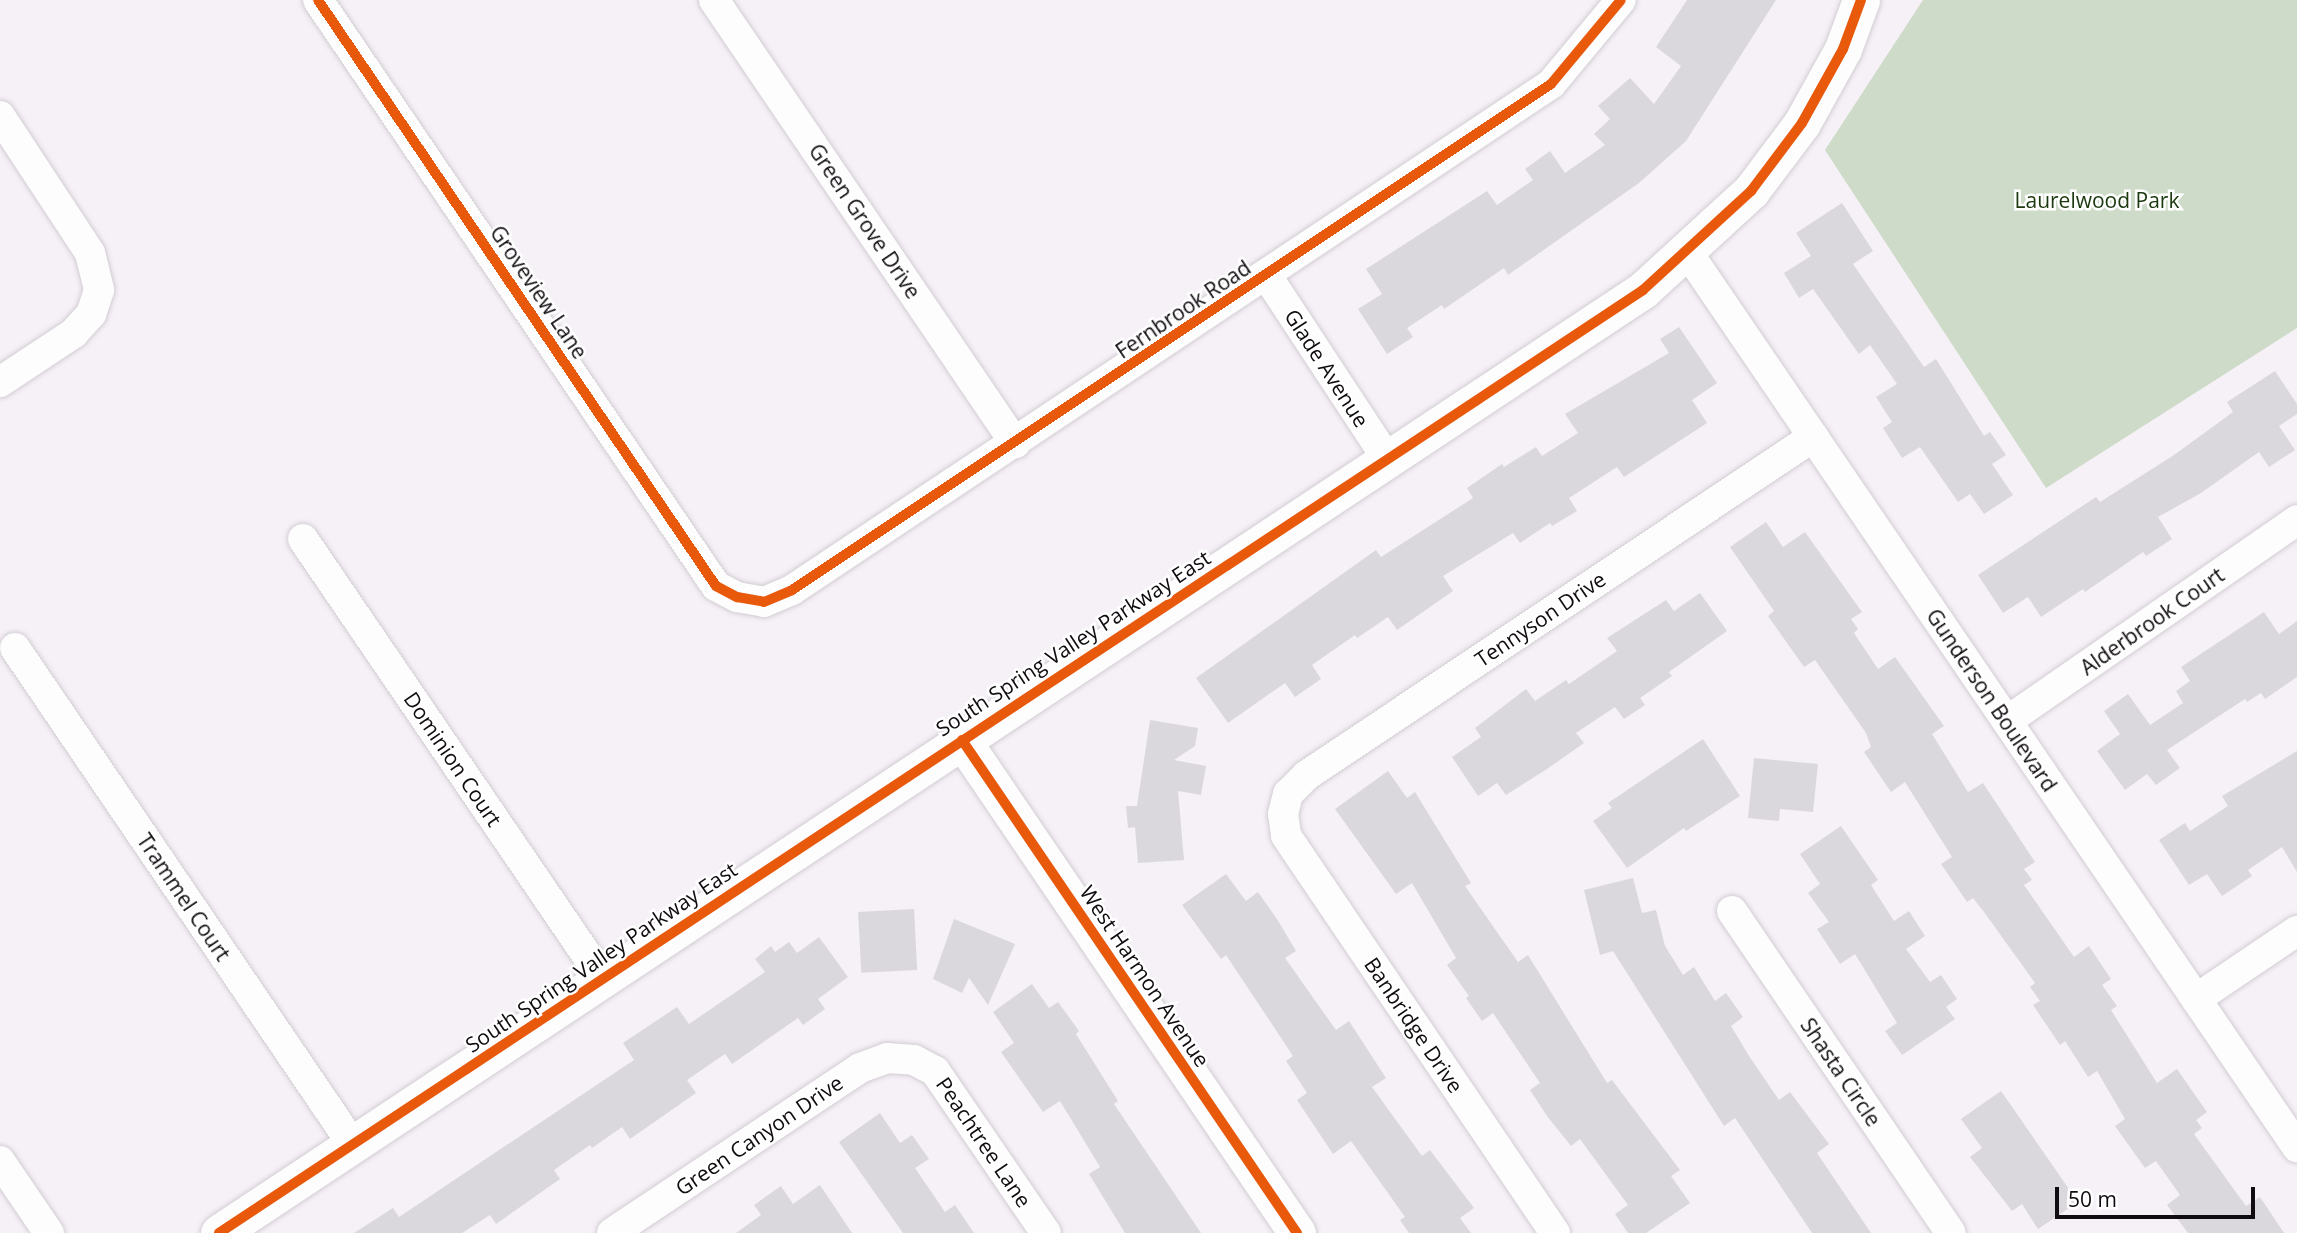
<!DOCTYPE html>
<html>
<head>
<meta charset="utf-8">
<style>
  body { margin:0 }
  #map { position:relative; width:2297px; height:1233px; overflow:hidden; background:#f6f0f7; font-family:"Open Sans",sans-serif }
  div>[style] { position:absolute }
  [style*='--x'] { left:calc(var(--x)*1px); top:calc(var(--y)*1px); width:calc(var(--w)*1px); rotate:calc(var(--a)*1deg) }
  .green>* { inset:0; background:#cddbc8 }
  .building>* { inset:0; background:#dbd8dd; transform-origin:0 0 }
  .roads { filter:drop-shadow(0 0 2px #d2cdd3) drop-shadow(0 0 2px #d2cdd3) }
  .minor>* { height:30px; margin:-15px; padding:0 15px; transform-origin:15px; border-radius:15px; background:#fefdfe }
  .tertiary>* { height:37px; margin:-18.5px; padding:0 18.5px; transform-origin:18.5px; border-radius:18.5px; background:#fefdfe }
  .cycleway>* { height:10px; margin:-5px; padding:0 5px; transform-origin:5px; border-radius:5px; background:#e8590c }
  span { translate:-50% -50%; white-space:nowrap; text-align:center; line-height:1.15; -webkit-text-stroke:5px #fff; paint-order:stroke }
  .park-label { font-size:21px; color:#1a390d }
  .street-label { font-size:21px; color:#0f0b0f }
  .scale { position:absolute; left:2055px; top:1187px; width:200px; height:32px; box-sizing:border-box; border:4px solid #0f0b0f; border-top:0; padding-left:9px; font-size:21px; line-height:24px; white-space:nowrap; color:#0f0b0f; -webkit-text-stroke:5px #fff; paint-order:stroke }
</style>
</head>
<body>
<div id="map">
  <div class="green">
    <i style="clip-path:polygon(1923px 0,2297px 0,2297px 328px,2046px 488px,1825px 150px)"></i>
  </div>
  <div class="building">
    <i style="clip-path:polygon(1687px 0,1776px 0,1686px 141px,1639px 183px,1508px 275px,1504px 268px,1444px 309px,1442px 305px,1407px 328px,1413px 337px,1387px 354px,1358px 309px,1382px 294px,1366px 269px,1487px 191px,1497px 205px,1533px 180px,1525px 169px,1550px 151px,1565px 173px,1605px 145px,1594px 134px,1610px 119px,1598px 106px,1630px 78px,1654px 104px,1681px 66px,1656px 47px)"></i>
    <i style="clip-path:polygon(1842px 203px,1873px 251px,1853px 264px,1924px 367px,1936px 359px,1984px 436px,1990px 432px,2006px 455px,1992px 464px,2013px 495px,1984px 514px,1970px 494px,1958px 502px,1920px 447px,1902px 458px,1883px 428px,1892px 422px,1876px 397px,1897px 384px,1870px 345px,1859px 354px,1813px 289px,1799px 298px,1784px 273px,1811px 256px,1796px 233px)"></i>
    <i style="clip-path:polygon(1679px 327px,1717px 383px,1692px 400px,1707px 423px,1624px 477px,1617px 467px,1569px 498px,1577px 511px,1552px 526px,1550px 523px,1520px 543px,1513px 533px,1443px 576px,1453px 591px,1397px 630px,1388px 617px,1357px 638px,1355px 635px,1312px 665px,1321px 679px,1295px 697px,1285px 683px,1228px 723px,1196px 678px,1376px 550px,1381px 557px,1473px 498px,1467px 488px,1502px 464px,1504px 467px,1536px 447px,1542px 456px,1578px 433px,1565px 414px,1669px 353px,1660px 339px)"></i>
    <i style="clip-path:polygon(2275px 371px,2297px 404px,2297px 414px,2279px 426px,2295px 450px,2269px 467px,2259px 452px,2201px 493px,2158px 517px,2172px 539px,2146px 556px,2143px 552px,2085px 592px,2083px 589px,2041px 617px,2028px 597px,2003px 613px,1978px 575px,2096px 497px,2100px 502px,2174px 455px,2233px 412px,2227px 402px)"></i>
    <i style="clip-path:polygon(1766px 522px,1783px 547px,1805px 532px,1862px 612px,1851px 619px,1858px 629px,1854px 633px,1878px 669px,1895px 657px,1944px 726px,1932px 734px,1968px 792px,1983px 783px,2035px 862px,2024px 869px,2032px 880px,2024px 885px,2074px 957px,2089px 946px,2111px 979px,2102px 985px,2117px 1006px,2111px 1010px,2157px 1083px,2177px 1069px,2207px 1112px,2196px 1120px,2202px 1128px,2194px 1134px,2246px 1206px,2260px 1197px,2284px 1233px,2188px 1233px,2167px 1205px,2180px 1195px,2156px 1161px,2145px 1168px,2115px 1126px,2125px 1119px,2097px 1071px,2088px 1077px,2065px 1041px,2060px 1045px,2033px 1005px,2040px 1001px,2030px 987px,2035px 983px,1984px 912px,1973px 898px,1967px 902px,1941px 864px,1952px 857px,1905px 782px,1891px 792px,1864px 752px,1871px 747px,1866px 733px,1815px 660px,1804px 667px,1768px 616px,1774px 611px,1730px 547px)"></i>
    <i style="clip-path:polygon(1700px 593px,1727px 631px,1669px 672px,1672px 676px,1640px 698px,1645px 705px,1624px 719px,1615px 707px,1576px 733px,1584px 743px,1547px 769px,1506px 795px,1497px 783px,1478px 796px,1452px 757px,1481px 737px,1475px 728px,1526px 689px,1535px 701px,1566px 680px,1569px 684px,1617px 651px,1607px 638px,1666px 600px,1674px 611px)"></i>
    <i style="clip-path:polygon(2264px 612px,2279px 634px,2297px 621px,2297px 677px,2265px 699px,2261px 693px,2247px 702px,2245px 699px,2167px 750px,2180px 768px,2156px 785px,2147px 774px,2125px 790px,2097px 751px,2120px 734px,2104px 711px,2128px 694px,2150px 725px,2183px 703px,2176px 691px,2190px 681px,2181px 667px)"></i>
    <i style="clip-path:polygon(1150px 720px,1198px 728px,1195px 746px,1174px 760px,1206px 766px,1201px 795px,1178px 791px,1184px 860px,1138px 863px,1135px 827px,1128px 828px,1126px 806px,1137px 806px)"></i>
    <i style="clip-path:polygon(1703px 739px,1740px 796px,1686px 831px,1684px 828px,1627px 868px,1593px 821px,1612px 808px,1608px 803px)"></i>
    <i style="clip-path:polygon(2297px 751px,2297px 872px,2282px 847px,2248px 870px,2252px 876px,2222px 896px,2207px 874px,2189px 885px,2159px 840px,2185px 823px,2190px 831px,2228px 806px,2222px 796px)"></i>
    <i style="clip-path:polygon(1754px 758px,1818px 764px,1813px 812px,1780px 809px,1779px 821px,1748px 818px)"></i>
    <i style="clip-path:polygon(1388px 771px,1407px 798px,1415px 792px,1471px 883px,1465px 886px,1518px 962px,1528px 955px,1607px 1083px,1612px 1080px,1680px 1170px,1671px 1176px,1690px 1203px,1646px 1233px,1628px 1233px,1615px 1214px,1628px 1205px,1580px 1139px,1571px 1146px,1547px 1116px,1530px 1090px,1540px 1083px,1493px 1013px,1482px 1021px,1466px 998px,1469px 996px,1447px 965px,1456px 958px,1412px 883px,1396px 894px,1335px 809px)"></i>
    <i style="clip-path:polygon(1841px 826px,1878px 880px,1871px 885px,1894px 921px,1909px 911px,1925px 936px,1906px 949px,1930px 982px,1941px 975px,1957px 999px,1946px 1007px,1955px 1019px,1902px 1055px,1885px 1031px,1897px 1023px,1855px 954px,1840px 964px,1817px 929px,1829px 922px,1808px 893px,1820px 884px,1800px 854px)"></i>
    <i style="clip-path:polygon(1226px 874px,1246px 901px,1258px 892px,1277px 919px,1296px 951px,1285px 958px,1336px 1030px,1349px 1021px,1386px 1078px,1372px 1087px,1422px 1156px,1430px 1150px,1474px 1208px,1460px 1218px,1471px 1233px,1409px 1233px,1400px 1220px,1405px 1217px,1351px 1141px,1333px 1154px,1297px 1100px,1307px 1093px,1286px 1061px,1293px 1056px,1226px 955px,1221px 959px,1182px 905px)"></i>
    <i style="clip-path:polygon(1633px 878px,1642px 913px,1656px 910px,1665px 946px,1683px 975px,1694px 967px,1715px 1001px,1726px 993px,1743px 1017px,1731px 1026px,1749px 1056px,1779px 1100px,1790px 1092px,1829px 1144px,1817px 1153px,1871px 1233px,1812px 1233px,1735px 1118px,1724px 1126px,1613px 951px,1600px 955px,1584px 890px)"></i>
    <i style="left:914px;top:909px;width:61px;height:56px;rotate:87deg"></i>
    <i style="clip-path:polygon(954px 919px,1015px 944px,988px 1005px,969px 978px,962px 993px,933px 979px)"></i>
    <i style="clip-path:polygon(819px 937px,848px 977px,818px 999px,825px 1009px,803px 1025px,798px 1018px,732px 1064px,725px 1054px,687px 1080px,696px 1093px,630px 1139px,622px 1127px,592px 1148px,590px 1145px,554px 1170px,560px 1179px,496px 1224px,490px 1215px,462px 1233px,354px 1233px,393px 1208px,399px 1217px,634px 1060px,623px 1043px,677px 1007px,689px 1024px,765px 972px,755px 959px,771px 946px,775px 952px,789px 942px,797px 953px)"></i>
    <i style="clip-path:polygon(1032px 984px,1049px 1008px,1058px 1002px,1079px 1031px,1076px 1034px,1118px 1101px,1114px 1104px,1201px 1233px,1125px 1233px,1089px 1174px,1100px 1167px,1060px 1101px,1043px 1112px,1001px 1052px,1014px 1043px,993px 1012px)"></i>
    <i style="clip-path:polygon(2001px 1091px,2078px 1202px,2038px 1229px,2022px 1204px,2012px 1211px,1970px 1157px,1982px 1148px,1961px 1119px)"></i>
    <i style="clip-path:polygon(880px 1113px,900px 1143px,912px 1135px,929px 1159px,915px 1168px,945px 1212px,955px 1205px,974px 1233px,903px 1233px,839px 1142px)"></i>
    <i style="clip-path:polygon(820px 1185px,852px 1233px,736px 1233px,761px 1215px,754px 1205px,781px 1186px,793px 1204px)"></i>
  </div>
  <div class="roads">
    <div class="minor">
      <i style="--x:318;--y:0;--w:708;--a:55.82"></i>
      <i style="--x:716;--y:586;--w:24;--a:28"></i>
      <i style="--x:737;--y:597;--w:27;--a:10"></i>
      <i style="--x:764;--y:602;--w:30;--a:-23"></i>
      <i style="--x:792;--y:590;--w:912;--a:-33.69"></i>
      <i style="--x:1551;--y:84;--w:109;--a:-50.2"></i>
      <i style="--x:714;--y:0;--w:536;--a:55.81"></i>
      <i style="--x:0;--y:116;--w:164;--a:56.7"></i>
      <i style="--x:90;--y:253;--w:38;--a:76"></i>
      <i style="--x:99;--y:290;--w:25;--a:108"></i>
      <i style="--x:91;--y:314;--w:25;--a:132"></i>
      <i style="--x:74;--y:333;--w:89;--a:146.5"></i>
      <i style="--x:1688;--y:253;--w:1082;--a:55.74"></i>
      <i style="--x:1267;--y:276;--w:219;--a:56.7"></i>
      <i style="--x:303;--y:539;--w:533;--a:55.71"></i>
      <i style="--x:15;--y:648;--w:601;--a:55.78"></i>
      <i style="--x:2007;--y:721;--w:353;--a:-34.7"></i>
      <i style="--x:1732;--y:911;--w:389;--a:55.8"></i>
      <i style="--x:2196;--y:999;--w:122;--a:-34"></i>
      <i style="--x:0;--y:1161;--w:87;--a:55.8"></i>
      <i style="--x:612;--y:1233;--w:298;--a:-33.6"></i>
      <i style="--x:860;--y:1068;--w:29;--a:-20"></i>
      <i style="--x:887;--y:1058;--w:27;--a:4"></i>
      <i style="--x:914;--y:1060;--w:24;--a:28"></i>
      <i style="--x:935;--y:1071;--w:196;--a:55.6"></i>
      <i style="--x:1555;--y:1233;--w:480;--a:-124.1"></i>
      <i style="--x:1286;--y:835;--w:21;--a:-98"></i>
      <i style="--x:1283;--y:814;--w:21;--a:-76"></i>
      <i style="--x:1288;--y:794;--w:27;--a:-45"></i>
      <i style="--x:1307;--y:775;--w:609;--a:-33.74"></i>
    </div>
    <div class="tertiary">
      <i style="--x:962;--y:740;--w:596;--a:55.8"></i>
      <i style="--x:219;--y:1233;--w:1708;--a:-33.51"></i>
      <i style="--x:1643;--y:290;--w:147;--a:-42.5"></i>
      <i style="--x:1751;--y:191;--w:85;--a:-53.1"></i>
      <i style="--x:1802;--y:123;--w:85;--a:-61"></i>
      <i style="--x:1843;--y:49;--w:52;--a:-69.8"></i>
    </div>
  </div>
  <div class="cycleway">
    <i style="--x:318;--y:0;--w:708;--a:55.82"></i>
    <i style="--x:716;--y:586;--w:24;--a:28"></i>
    <i style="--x:737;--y:597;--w:27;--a:10"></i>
    <i style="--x:764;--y:602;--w:30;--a:-23"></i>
    <i style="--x:792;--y:590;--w:912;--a:-33.69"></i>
    <i style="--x:1551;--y:84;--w:109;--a:-50.2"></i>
    <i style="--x:962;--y:740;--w:596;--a:55.8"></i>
    <i style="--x:219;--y:1233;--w:1708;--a:-33.51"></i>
    <i style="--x:1643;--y:290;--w:147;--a:-42.5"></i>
    <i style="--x:1751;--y:191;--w:85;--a:-53.1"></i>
    <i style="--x:1802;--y:123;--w:85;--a:-61"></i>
    <i style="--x:1843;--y:49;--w:52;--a:-69.8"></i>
  </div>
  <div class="park-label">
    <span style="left:2097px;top:200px">Laurelwood Park</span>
  </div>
  <div class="street-label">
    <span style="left:865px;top:221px;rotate:56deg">Green Grove Drive</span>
    <span style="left:539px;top:292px;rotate:56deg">Groveview Lane</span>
    <span style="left:1183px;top:309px;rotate:-34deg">Fernbrook Road</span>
    <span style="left:1327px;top:368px;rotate:57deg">Glade Avenue</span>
    <span style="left:1540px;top:619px;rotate:-34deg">Tennyson Drive</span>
    <span style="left:2152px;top:621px;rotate:-35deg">Alderbrook Court</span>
    <span style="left:1073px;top:643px;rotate:-33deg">South Spring Valley Parkway East</span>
    <span style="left:1992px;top:700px;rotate:56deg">Gunderson Boulevard</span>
    <span style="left:453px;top:759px;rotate:56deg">Dominion Court</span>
    <span style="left:184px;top:897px;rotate:56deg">Trammel Court</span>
    <span style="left:601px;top:957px;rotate:-34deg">South Spring Valley Parkway East</span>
    <span style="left:1145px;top:976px;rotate:56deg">West Harmon Avenue</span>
    <span style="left:1414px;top:1025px;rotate:56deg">Banbridge Drive</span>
    <span style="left:1841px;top:1072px;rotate:56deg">Shasta Circle</span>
    <span style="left:759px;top:1135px;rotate:-34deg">Green Canyon Drive</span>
    <span style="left:984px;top:1142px;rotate:56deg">Peachtree Lane</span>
  </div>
  <div class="scale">50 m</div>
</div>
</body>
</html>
